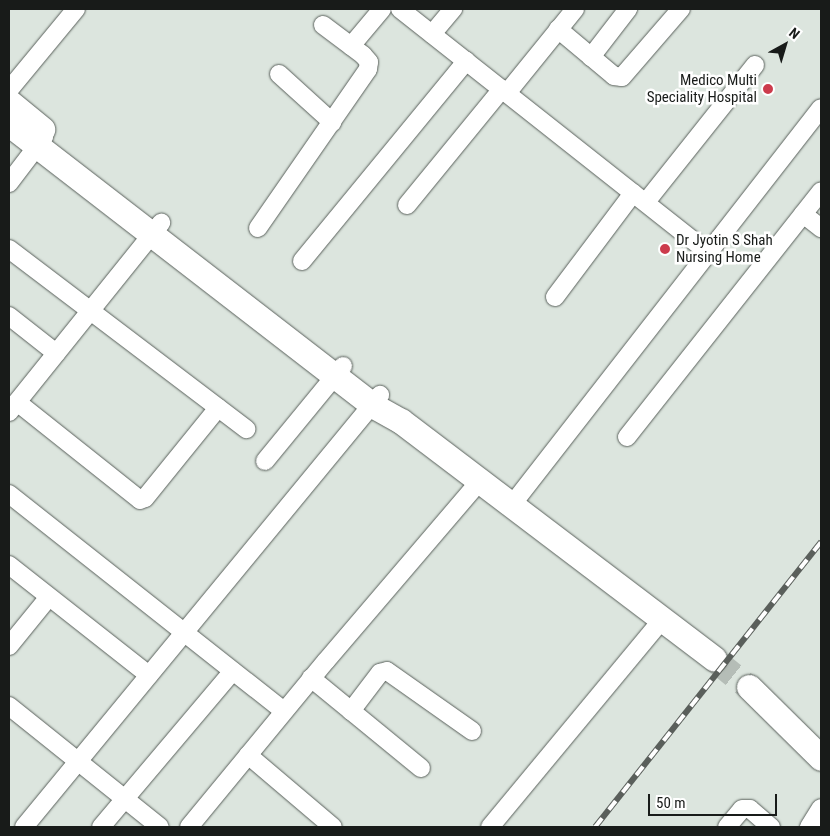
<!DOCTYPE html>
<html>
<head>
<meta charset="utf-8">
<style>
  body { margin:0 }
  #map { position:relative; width:830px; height:836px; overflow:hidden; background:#dce5de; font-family:"Roboto Condensed",sans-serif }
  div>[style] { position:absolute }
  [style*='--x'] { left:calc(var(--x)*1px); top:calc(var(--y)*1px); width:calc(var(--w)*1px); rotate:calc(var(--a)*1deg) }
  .highway-tunnel>* { height:25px; margin-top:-12.5px; transform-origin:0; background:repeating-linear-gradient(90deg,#b5bdb7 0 25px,transparent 0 37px) }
  .roads { filter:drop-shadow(0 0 1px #59605b) drop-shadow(0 0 1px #59605b) }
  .minor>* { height:18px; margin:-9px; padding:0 9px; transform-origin:9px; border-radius:9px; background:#fff }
  .highway>* { height:25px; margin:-12.5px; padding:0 12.5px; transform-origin:12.5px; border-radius:12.5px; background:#fff }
  .rail>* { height:5.5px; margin-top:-2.75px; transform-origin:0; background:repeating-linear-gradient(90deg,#fff 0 11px,#5a5f5b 0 22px); box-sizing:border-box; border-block:1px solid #5a5f5b }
  .dots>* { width:14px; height:14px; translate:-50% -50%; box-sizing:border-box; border:2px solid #fff; border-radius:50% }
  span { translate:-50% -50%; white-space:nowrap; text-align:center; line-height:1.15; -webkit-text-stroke:5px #fff; paint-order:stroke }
  .poi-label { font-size:15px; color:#181b19 }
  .right { translate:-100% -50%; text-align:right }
  .left { translate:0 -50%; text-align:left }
  .frame { position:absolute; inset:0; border:10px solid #181b19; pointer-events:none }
  .north { position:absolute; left:760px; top:20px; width:50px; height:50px; -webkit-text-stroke:4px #fff; paint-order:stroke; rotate:39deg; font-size:14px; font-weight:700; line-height:20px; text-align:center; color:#181b19 }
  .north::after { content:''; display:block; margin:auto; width:18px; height:22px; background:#181b19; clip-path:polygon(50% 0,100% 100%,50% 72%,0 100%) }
  .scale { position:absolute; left:648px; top:794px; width:129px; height:22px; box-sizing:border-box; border:2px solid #181b19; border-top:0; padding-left:6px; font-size:15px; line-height:18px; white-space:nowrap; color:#181b19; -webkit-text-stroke:4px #fff; paint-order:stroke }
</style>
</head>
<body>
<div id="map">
  <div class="highway-tunnel">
    <i style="--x:714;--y:659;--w:45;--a:38.7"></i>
  </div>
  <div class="roads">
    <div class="minor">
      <i style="--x:400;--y:9;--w:392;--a:38.3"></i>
      <i style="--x:558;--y:29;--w:73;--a:40"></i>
      <i style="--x:614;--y:76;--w:8;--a:7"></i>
      <i style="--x:622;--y:77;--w:90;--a:-49.1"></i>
      <i style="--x:432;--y:34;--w:33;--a:-50"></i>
      <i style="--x:351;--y:46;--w:48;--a:-50"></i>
      <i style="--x:591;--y:57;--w:61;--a:-52.4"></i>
      <i style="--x:279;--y:74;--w:72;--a:42.2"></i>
      <i style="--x:9;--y:90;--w:105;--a:-50.4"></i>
      <i style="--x:507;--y:93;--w:108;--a:-51"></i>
      <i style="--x:9;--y:183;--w:58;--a:-52.7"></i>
      <i style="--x:646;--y:202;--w:175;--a:-51.5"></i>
      <i style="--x:407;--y:205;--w:150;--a:-50.7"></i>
      <i style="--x:803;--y:214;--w:23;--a:38"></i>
      <i style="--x:258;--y:228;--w:193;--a:-55.3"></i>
      <i style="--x:368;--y:69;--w:7;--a:-82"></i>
      <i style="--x:369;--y:62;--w:9;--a:-131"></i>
      <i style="--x:363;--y:55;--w:50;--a:-143.1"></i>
      <i style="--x:9;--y:249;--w:298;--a:37.2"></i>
      <i style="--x:302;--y:261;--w:259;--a:-50.6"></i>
      <i style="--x:555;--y:297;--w:130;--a:-53.1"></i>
      <i style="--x:9;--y:316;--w:60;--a:38.2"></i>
      <i style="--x:17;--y:402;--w:157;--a:38.5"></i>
      <i style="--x:140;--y:500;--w:5;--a:-22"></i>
      <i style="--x:145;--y:498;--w:116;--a:-51"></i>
      <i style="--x:9;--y:412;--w:243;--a:-51.2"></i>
      <i style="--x:627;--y:437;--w:313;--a:-51.7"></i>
      <i style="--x:265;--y:461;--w:123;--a:-50.6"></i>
      <i style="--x:9;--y:494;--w:350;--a:38.3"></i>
      <i style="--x:511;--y:506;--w:504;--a:-52.09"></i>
      <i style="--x:9;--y:565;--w:178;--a:38.2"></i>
      <i style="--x:9;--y:646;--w:63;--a:-50.8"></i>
      <i style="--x:311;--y:678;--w:142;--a:39.3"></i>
      <i style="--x:9;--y:706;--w:193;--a:38.7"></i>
      <i style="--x:351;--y:711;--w:48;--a:-52.7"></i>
      <i style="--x:380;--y:673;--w:7;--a:-16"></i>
      <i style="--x:387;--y:671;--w:104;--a:35.2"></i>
      <i style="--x:248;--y:755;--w:111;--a:40.3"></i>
      <i style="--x:24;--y:827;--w:560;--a:-50.51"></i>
      <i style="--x:101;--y:827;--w:204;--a:-49.8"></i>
      <i style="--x:189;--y:827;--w:215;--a:-50.5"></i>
      <i style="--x:326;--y:661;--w:235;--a:-49.5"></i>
      <i style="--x:490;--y:827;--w:269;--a:-50.3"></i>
      <i style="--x:727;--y:827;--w:23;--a:-50"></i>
      <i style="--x:742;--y:809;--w:8;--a:0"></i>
      <i style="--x:750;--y:809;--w:28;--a:41"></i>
      <i style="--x:809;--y:827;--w:22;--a:-58"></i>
    </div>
    <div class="highway">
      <i style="--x:9;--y:102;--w:43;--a:39.3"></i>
      <i style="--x:9;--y:124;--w:459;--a:37.7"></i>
      <i style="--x:372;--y:405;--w:33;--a:29"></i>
      <i style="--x:401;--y:421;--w:393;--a:37.2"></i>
      <i style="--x:749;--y:687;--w:101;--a:44.6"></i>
    </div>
  </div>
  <div class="rail">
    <i style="--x:595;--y:827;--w:364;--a:-51.6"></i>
  </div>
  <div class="dots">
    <i style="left:768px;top:89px;background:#cc3b4c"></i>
    <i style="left:665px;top:249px;background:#cc3b4c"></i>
  </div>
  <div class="poi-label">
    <span class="right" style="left:757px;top:89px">Medico Multi<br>Speciality Hospital</span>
    <span class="left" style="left:676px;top:249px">Dr Jyotin S Shah<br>Nursing Home</span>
  </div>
  <div class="frame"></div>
  <div class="north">N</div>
  <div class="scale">50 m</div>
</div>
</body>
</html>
